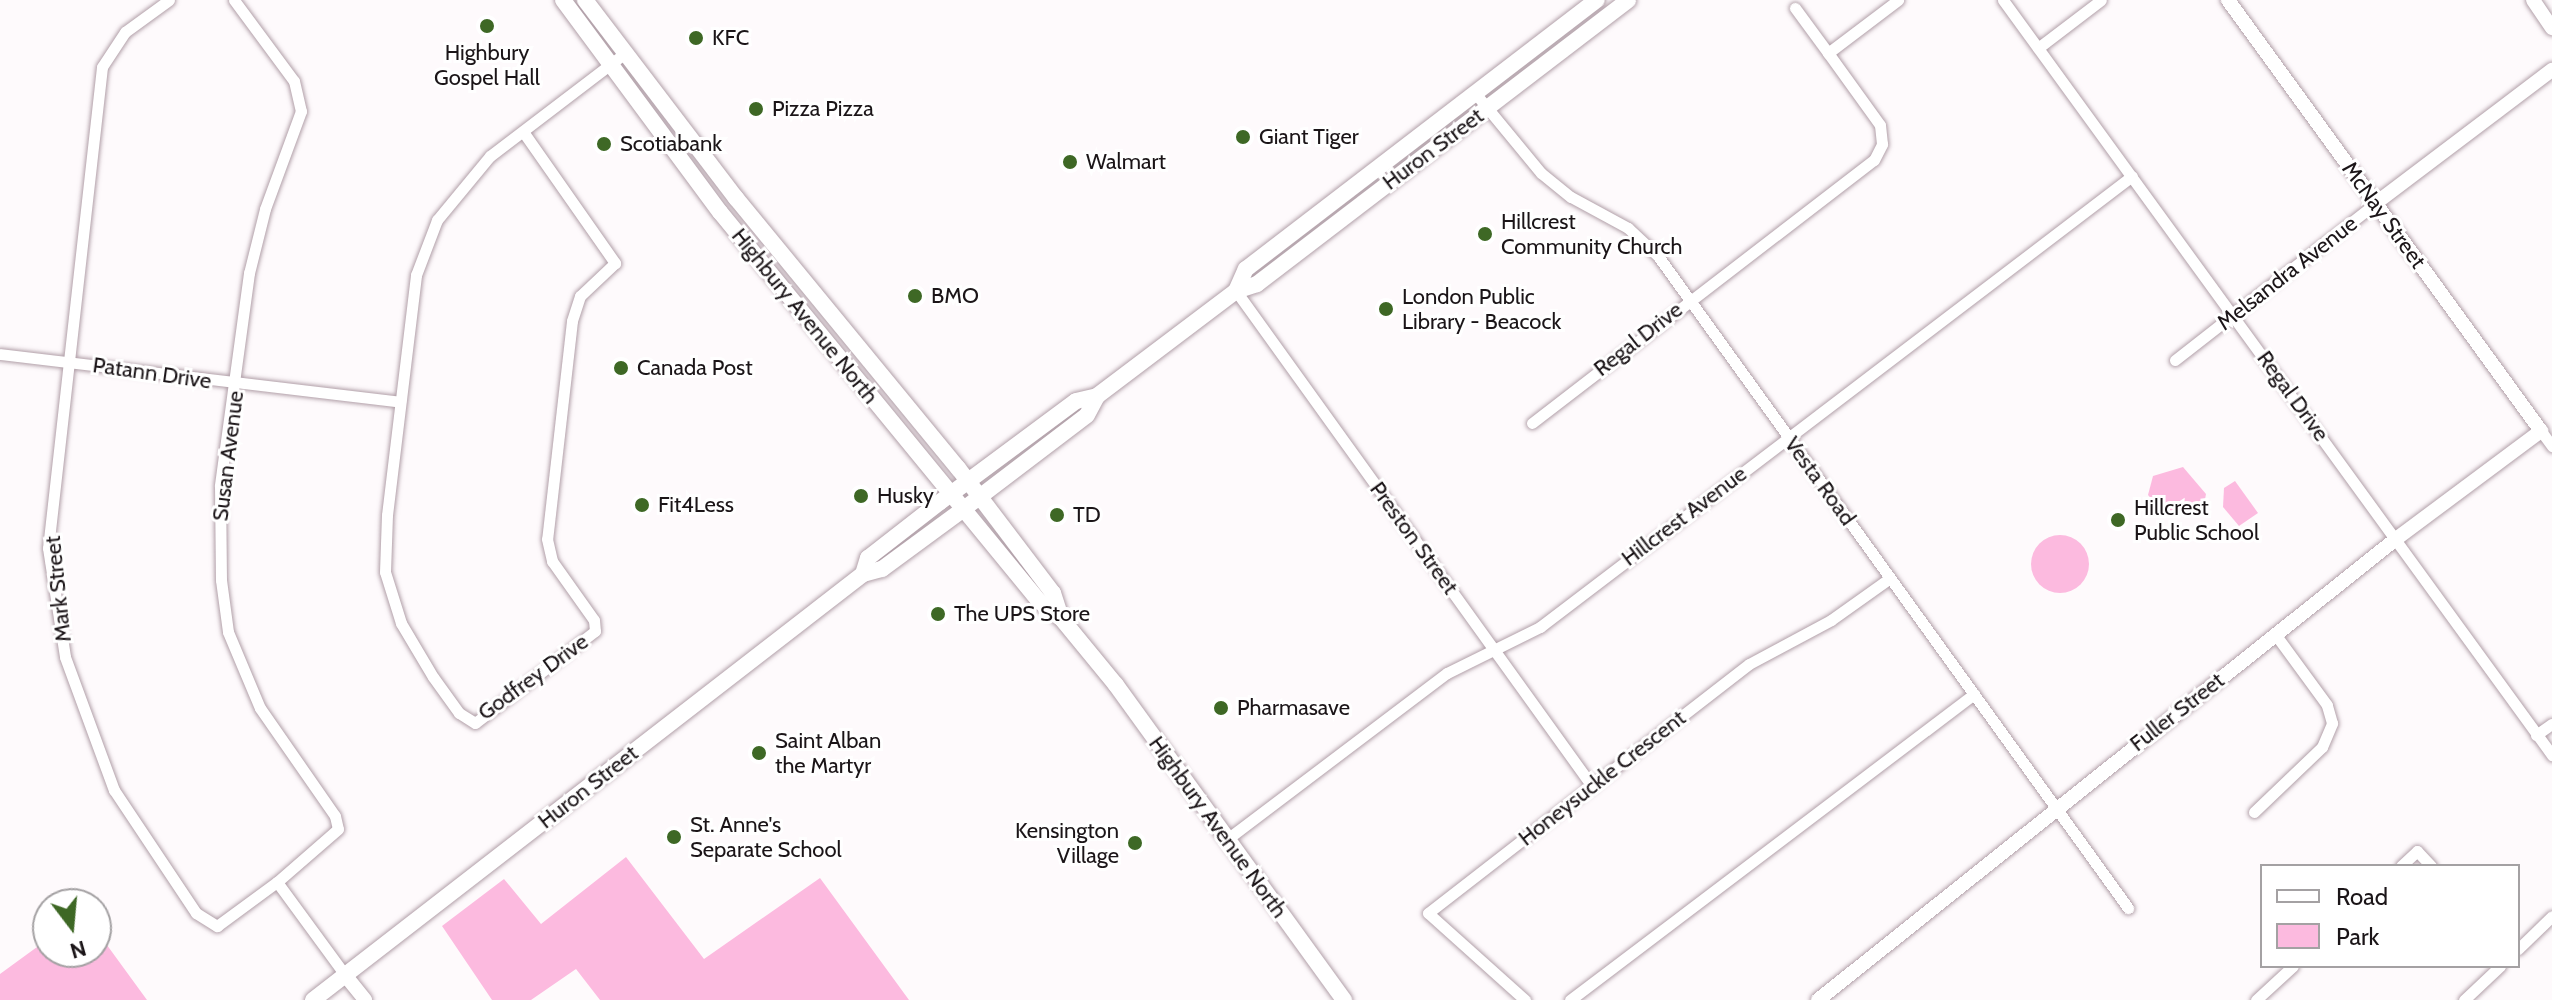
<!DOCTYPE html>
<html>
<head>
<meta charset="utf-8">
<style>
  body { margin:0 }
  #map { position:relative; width:2552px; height:1000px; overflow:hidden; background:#fefafc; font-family:Cabin,sans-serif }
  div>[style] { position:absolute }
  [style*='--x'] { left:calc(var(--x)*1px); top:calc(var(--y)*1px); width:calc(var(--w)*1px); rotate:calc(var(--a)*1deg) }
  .green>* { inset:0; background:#fcbadf }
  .round { border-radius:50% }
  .roads { filter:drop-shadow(0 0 2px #b19fa8) drop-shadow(0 0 2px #b19fa8) }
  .minor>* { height:11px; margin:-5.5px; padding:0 5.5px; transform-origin:5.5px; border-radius:5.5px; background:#fff }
  .tertiary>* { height:14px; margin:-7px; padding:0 7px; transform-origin:7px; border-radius:7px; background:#fff }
  .secondary>* { height:16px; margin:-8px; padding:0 8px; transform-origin:8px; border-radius:8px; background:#fff }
  .dots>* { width:22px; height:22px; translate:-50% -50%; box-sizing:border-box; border:4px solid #fff; border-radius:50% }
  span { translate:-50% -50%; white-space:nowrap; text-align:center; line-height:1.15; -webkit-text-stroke:6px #fff; paint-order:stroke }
  .poi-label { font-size:22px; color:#1b1518 }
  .left { translate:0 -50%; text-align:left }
  .right { translate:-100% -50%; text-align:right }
  .street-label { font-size:22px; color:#1b1518 }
  .legend { position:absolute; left:2260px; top:864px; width:260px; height:104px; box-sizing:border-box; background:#fff; border:2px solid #a4a1a3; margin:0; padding:10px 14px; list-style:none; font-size:24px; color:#1b1518 }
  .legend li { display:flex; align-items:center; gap:16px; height:40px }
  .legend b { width:40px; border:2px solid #a4a1a3 }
  .north { position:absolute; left:32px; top:888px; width:80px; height:80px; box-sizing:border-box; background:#fff; border:2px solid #a4a1a3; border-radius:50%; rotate:164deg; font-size:22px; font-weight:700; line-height:32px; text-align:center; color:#1b1518 }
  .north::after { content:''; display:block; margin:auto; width:28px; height:36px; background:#3e6825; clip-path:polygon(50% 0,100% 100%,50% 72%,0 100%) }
</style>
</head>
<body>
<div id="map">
  <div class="green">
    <i style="clip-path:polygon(2183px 467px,2206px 494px,2204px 505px,2167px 517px,2148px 495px,2153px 476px)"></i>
    <i style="clip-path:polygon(2235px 481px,2258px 513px,2239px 526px,2223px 507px,2224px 488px)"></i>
    <i class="round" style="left:2031px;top:535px;width:58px;height:58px"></i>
    <i style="clip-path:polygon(626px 857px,704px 959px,820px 878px,909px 1000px,600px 1000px,576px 969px,531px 1000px,492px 1000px,442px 926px,504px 879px,541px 924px)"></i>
    <i style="clip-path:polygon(96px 930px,147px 1000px,0 1000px,0 974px,48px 939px,48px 952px,96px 952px)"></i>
  </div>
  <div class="roads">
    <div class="minor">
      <i style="--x:169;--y:0;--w:54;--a:144"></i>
      <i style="--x:125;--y:32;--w:42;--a:123.3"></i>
      <i style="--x:102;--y:67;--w:484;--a:96.4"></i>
      <i style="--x:48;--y:548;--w:110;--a:81.1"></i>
      <i style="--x:65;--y:657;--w:142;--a:69.8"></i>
      <i style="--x:114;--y:790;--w:148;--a:56.3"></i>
      <i style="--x:196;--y:913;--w:25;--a:32"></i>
      <i style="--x:217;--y:926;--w:74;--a:-36.3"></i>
      <i style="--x:277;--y:882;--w:115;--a:53.8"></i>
      <i style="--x:234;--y:0;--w:101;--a:53.5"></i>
      <i style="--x:294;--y:81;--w:31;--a:77"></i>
      <i style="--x:301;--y:111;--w:104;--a:110.2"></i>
      <i style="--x:265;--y:209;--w:66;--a:104"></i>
      <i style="--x:249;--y:273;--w:215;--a:97.8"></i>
      <i style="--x:220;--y:486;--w:94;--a:89.4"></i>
      <i style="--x:221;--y:580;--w:52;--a:82.3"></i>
      <i style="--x:228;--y:632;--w:82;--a:67.2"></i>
      <i style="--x:260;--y:708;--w:131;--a:55.2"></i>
      <i style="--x:335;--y:816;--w:13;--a:77"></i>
      <i style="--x:338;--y:829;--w:81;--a:139"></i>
      <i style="--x:2003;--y:0;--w:934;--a:53.98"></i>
      <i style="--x:1795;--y:8;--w:56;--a:53.7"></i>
      <i style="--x:2038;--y:48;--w:79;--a:-37.3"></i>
      <i style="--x:1475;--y:93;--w:104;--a:50.5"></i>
      <i style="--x:1541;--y:173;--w:38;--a:39"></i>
      <i style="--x:1571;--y:197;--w:65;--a:28.5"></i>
      <i style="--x:1628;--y:228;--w:41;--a:43"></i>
      <i style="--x:1658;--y:256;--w:804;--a:54.21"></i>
      <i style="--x:524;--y:133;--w:159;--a:55"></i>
      <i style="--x:615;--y:263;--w:48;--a:136.7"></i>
      <i style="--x:580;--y:296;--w:26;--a:108"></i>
      <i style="--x:572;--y:321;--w:219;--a:96.5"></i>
      <i style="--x:547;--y:539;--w:23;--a:77"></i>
      <i style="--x:552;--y:561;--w:72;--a:54.6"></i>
      <i style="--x:594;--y:620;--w:11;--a:85"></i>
      <i style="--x:595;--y:631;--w:151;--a:142.5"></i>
      <i style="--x:475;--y:723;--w:19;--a:-148"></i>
      <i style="--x:459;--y:713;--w:44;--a:-125.8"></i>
      <i style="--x:433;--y:677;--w:63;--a:-120.7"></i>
      <i style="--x:401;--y:623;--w:53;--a:-107.4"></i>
      <i style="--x:385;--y:572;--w:57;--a:-88"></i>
      <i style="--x:387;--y:515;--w:242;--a:-83.1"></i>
      <i style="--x:416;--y:275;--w:59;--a:-69.1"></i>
      <i style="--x:437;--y:220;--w:83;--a:-50.4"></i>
      <i style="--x:490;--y:156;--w:170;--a:-37.3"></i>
      <i style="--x:1236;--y:291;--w:610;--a:54.28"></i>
      <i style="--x:0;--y:354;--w:403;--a:6.8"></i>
      <i style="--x:2175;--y:360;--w:255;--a:-38"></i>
      <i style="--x:1532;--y:423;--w:431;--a:-37.6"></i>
      <i style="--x:1874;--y:160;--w:18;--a:-63"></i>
      <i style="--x:1882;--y:144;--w:19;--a:-96"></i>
      <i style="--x:1880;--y:125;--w:89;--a:-125.8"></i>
      <i style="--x:1828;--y:53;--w:88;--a:-37.1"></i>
      <i style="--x:2541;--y:431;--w:19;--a:54"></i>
      <i style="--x:2536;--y:735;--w:19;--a:-35"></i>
      <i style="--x:2254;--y:812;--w:94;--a:-43.7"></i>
      <i style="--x:2322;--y:747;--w:26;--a:-67"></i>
      <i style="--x:2332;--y:723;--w:19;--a:-106"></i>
      <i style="--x:2327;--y:705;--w:88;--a:-126.2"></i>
      <i style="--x:1226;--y:840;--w:277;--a:-37.1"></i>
      <i style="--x:1447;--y:673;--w:104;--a:-26.3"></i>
      <i style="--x:1540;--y:627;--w:744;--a:-37.3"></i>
      <i style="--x:2401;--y:866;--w:22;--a:-43"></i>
      <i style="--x:2417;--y:851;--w:21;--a:47"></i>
      <i style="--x:2518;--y:949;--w:47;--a:-44.1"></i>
      <i style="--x:1525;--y:1000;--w:130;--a:-138.1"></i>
      <i style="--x:1428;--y:913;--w:406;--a:-37.8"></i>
      <i style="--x:1749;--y:664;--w:93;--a:-28.2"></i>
      <i style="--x:1831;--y:620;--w:72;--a:-35.4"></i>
      <i style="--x:1570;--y:1000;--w:507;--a:-37.14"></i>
      <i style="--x:2256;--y:1000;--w:50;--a:-42.6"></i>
      <i style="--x:2464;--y:1000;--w:50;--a:-43.4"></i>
    </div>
    <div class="tertiary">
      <i style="--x:2533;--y:0;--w:34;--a:56"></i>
      <i style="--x:2376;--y:203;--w:221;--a:-37.1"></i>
      <i style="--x:345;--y:975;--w:32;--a:51"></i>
      <i style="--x:1818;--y:1000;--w:739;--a:-38.58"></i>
      <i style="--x:2396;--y:539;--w:181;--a:-36.7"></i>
      <i style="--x:2541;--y:431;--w:533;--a:-125.99"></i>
    </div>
    <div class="secondary">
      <i style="--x:563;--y:0;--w:264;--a:53.5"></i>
      <i style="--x:720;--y:212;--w:503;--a:50.65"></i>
      <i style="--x:1039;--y:601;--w:28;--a:38"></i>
      <i style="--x:1061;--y:618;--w:87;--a:50.6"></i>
      <i style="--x:1116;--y:685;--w:389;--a:54.1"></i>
      <i style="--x:585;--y:0;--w:249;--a:52.7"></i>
      <i style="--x:736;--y:198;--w:350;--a:50.6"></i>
      <i style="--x:958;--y:468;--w:157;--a:52.8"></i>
      <i style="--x:1053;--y:593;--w:26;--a:72"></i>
      <i style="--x:1236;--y:291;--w:24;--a:-66"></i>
      <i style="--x:1246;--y:269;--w:442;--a:-37.5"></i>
      <i style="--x:863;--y:574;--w:17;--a:-73"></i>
      <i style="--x:868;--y:558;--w:91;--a:-37.9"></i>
      <i style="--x:940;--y:502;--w:169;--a:-36.6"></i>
      <i style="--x:1076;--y:401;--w:22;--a:-13"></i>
      <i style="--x:313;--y:1000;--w:696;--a:-37.76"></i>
      <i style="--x:863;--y:574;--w:20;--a:-15"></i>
      <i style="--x:882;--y:569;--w:103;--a:-36.3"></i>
      <i style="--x:965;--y:508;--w:153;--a:-37.3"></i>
      <i style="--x:1087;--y:415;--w:21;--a:-62"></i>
      <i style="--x:1097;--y:396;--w:174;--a:-37.1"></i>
      <i style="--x:1236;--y:291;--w:22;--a:-18"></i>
      <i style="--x:1257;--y:284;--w:467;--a:-37.4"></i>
    </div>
  </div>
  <div class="dots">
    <i style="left:487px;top:26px;background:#3e6825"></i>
    <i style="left:696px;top:38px;background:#3e6825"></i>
    <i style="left:756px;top:109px;background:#3e6825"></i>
    <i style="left:1243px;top:137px;background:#3e6825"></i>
    <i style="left:604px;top:144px;background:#3e6825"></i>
    <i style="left:1070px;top:162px;background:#3e6825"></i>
    <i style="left:1485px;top:234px;background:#3e6825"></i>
    <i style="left:915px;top:296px;background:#3e6825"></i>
    <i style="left:1386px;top:309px;background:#3e6825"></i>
    <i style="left:621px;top:368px;background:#3e6825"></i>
    <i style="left:861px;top:496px;background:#3e6825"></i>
    <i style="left:642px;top:505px;background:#3e6825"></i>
    <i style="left:1057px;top:515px;background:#3e6825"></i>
    <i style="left:2118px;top:520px;background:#3e6825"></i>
    <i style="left:938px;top:614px;background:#3e6825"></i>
    <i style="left:1221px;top:708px;background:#3e6825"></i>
    <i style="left:759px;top:753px;background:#3e6825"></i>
    <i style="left:674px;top:837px;background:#3e6825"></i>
    <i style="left:1135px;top:843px;background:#3e6825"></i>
  </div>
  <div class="poi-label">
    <span class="left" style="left:712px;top:38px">KFC</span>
    <span style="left:487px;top:65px">Highbury<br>Gospel Hall</span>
    <span class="left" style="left:772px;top:109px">Pizza Pizza</span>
    <span class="left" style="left:1259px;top:137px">Giant Tiger</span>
    <span class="left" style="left:620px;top:144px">Scotiabank</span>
    <span class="left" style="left:1086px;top:162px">Walmart</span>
    <span class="left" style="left:1501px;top:234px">Hillcrest<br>Community Church</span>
    <span class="left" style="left:931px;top:296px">BMO</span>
    <span class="left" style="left:1402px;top:309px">London Public<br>Library - Beacock</span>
    <span class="left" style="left:637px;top:368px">Canada Post</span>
    <span class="left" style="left:877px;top:496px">Husky</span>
    <span class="left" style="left:658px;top:505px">Fit4Less</span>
    <span class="left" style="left:2134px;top:520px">Hillcrest<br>Public School</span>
    <span class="left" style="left:1073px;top:515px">TD</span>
    <span class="left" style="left:954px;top:614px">The UPS Store</span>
    <span class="left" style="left:1237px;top:708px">Pharmasave</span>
    <span class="left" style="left:775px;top:753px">Saint Alban<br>the Martyr</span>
    <span class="left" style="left:690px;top:837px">St. Anne's<br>Separate School</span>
    <span class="right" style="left:1119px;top:843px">Kensington<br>Village</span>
  </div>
  <div class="street-label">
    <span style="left:1433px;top:149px;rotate:-37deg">Huron Street</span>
    <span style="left:2384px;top:215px;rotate:54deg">McNay Street</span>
    <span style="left:2287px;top:273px;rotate:-38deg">Melsandra Avenue</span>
    <span style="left:805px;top:316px;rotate:51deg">Highbury Avenue North</span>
    <span style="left:1638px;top:339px;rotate:-38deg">Regal Drive</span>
    <span style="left:152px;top:373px;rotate:8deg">Patann Drive</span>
    <span style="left:2293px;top:396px;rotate:54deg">Regal Drive</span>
    <span style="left:228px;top:456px;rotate:-83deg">Susan Avenue</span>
    <span style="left:1820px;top:481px;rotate:54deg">Vesta Road</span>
    <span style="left:1684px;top:516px;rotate:-37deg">Hillcrest Avenue</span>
    <span style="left:1414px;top:538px;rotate:54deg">Preston Street</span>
    <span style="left:58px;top:589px;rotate:-96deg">Mark Street</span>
    <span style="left:533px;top:677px;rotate:-36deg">Godfrey Drive</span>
    <span style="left:2177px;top:712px;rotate:-38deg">Fuller Street</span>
    <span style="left:1602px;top:778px;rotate:-38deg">Honeysuckle Crescent</span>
    <span style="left:588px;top:787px;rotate:-38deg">Huron Street</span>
    <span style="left:1218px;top:827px;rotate:54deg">Highbury Avenue North</span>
  </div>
  <ul class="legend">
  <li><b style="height:10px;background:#fff"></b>Road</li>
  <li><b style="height:22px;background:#fcbadf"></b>Park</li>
  </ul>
  <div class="north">N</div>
</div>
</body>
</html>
